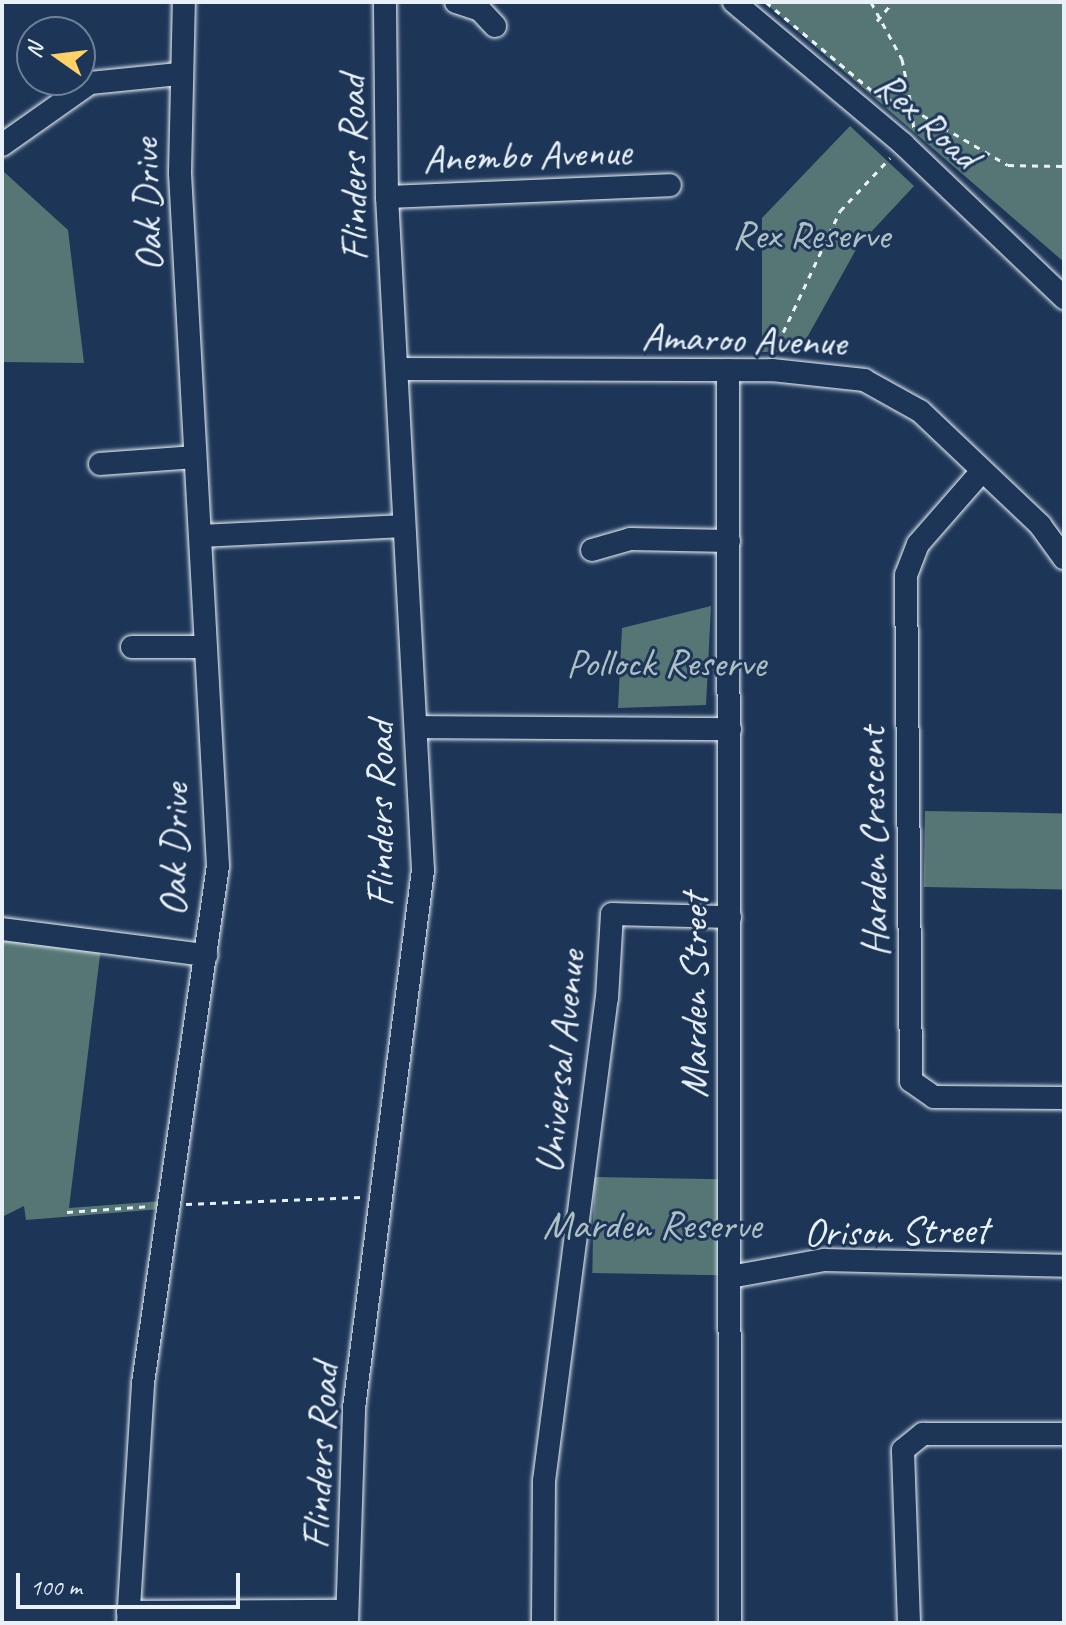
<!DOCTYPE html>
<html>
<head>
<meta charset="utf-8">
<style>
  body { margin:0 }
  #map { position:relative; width:1066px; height:1625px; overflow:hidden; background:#1d3557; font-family:Caveat,sans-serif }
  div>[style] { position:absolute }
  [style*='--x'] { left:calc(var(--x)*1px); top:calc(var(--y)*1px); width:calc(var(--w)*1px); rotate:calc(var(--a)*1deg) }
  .green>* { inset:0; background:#567675; transform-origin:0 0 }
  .path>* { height:3px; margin-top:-1.5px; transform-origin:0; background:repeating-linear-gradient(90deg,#e8f1f8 0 6px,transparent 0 12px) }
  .roads { filter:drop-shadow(0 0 2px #e8f1f8) drop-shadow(0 0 2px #e8f1f8) }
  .minor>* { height:22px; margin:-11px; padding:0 11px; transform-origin:11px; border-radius:11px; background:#1d3557 }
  span { translate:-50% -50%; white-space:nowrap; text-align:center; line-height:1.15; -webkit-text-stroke:6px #1d3557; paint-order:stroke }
  .street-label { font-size:40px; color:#e8f1f8 }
  .park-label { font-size:40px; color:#aec0c4 }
  .frame { position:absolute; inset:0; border:4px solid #e8f1f8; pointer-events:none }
  .north { position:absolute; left:16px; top:16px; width:80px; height:80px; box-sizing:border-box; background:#1d3557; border:2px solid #6e8097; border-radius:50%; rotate:284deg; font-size:22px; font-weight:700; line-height:32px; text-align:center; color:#e8f1f8 }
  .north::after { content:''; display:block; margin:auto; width:28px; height:36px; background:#ffd166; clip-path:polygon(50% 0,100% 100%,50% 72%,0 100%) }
  .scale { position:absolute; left:16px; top:1573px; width:224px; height:36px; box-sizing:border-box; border:4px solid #e8f1f8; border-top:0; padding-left:10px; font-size:24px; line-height:28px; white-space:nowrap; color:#e8f1f8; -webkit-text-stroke:6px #1d3557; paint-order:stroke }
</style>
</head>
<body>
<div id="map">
  <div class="green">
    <i style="clip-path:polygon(764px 2px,1064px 2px,1064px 262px)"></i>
    <i style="clip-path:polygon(850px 126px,914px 186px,858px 246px,799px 352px,762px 352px,762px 218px)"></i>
    <i style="clip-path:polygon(3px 171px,68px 230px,84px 363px,2px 362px)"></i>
    <i style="clip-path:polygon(711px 606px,706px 705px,618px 708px,622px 628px)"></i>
    <i style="left:925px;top:811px;width:139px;height:76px;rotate:1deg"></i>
    <i style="clip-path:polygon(2px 939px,101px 947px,69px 1208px,163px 1201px,161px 1209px,26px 1220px,24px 1206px,2px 1217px)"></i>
    <i style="left:594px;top:1177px;width:128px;height:96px;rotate:1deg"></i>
  </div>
  <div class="path">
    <i style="--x:766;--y:2;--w:143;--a:39.9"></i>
    <i style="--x:876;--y:94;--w:39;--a:23"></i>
    <i style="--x:912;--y:109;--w:23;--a:85"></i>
    <i style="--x:871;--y:2;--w:65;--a:61.5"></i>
    <i style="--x:902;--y:59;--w:51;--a:78.7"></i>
    <i style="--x:912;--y:109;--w:111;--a:30.3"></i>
    <i style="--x:1008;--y:165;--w:56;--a:1"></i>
    <i style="--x:877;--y:21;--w:25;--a:-50"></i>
    <i style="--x:773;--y:354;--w:158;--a:-64.9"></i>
    <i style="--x:840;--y:211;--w:73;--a:-46.7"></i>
    <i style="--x:186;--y:1204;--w:176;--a:-2.3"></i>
    <i style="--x:67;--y:1212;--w:84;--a:-4.1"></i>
  </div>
  <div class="roads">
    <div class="minor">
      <i style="--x:456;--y:2;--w:25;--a:18"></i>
      <i style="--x:480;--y:10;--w:22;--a:47"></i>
      <i style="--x:734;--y:2;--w:221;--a:40"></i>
      <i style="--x:903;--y:144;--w:223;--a:43.7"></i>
      <i style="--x:2;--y:145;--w:108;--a:-35.2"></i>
      <i style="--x:90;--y:83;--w:89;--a:-5.8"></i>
      <i style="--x:387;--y:197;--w:283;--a:-2.4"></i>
      <i style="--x:397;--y:369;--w:375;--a:0.2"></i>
      <i style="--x:772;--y:370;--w:93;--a:6.2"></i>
      <i style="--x:864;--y:380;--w:64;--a:29"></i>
      <i style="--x:920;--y:411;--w:166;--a:43.5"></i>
      <i style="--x:1040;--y:525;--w:41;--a:54"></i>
      <i style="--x:728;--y:370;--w:1253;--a:89.91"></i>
      <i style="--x:100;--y:464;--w:95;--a:-4.2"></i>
      <i style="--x:982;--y:471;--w:97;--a:131.2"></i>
      <i style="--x:918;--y:544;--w:33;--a:111"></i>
      <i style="--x:906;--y:575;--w:506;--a:89.43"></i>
      <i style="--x:911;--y:1081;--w:28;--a:35"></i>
      <i style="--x:934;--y:1097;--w:130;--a:0.4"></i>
      <i style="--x:201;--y:536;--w:203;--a:-2.8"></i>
      <i style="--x:592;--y:550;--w:40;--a:-16"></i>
      <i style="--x:630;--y:539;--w:99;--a:1.2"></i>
      <i style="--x:132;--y:647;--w:73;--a:0"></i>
      <i style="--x:416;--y:727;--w:314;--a:0.4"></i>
      <i style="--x:2;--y:929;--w:206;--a:7.3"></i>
      <i style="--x:730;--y:1277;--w:96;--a:-10.3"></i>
      <i style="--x:824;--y:1260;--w:240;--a:1.4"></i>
      <i style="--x:128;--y:1612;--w:219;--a:-0.3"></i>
      <i style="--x:128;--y:1623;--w:240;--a:-86.4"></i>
      <i style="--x:143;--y:1383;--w:522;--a:-81.75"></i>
      <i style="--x:218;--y:866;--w:694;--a:-93.14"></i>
      <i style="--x:180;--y:173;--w:171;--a:-88.7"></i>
      <i style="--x:347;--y:1623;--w:215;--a:-88.1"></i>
      <i style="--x:354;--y:1408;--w:542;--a:-82.69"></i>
      <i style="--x:423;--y:870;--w:674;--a:-93.06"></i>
      <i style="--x:387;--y:197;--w:195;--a:-90.6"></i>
      <i style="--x:543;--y:1623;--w:142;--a:-89.6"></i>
      <i style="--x:544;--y:1481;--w:487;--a:-82.6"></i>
      <i style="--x:607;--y:998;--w:84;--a:-86.6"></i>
      <i style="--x:612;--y:914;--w:118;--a:1.5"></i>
      <i style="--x:909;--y:1623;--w:173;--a:-92"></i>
      <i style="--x:903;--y:1450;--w:26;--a:-39"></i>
      <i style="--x:923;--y:1434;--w:141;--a:0"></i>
    </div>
  </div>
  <div class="street-label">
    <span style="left:927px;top:120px;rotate:42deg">Rex Road</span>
    <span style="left:527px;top:155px;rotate:-2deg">Anembo Avenue</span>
    <span style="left:353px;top:168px;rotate:-91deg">Flinders Road</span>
    <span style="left:147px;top:205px;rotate:-92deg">Oak Drive</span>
    <span style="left:744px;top:339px;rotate:2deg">Amaroo Avenue</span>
    <span style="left:380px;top:814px;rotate:-90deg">Flinders Road</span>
    <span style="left:873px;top:842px;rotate:-91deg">Harden Crescent</span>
    <span style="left:174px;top:850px;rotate:-89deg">Oak Drive</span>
    <span style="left:694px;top:996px;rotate:-90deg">Marden Street</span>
    <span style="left:560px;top:1062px;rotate:-84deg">Universal Avenue</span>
    <span style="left:896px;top:1231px;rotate:-1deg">Orison Street</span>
    <span style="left:320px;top:1456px;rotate:-87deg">Flinders Road</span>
  </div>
  <div class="park-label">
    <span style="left:811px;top:235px">Rex Reserve</span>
    <span style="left:666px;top:663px">Pollock Reserve</span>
    <span style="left:652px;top:1225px">Marden Reserve</span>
  </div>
  <div class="frame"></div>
  <div class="north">N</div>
  <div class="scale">100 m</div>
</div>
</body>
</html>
